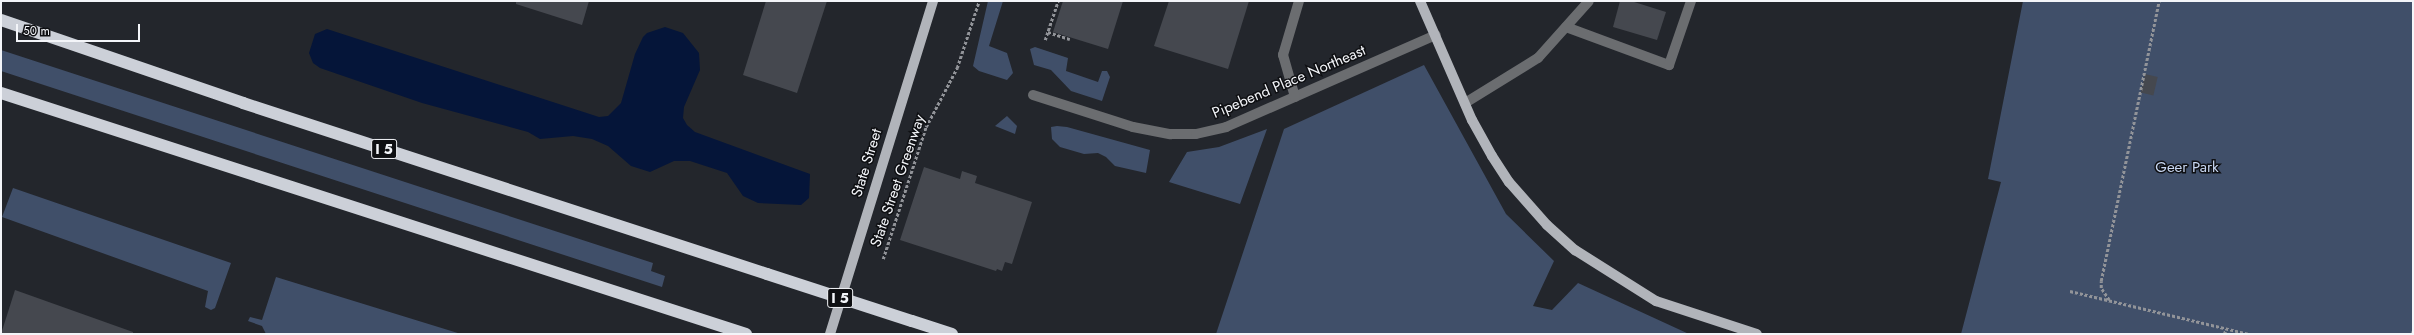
<!DOCTYPE html>
<html>
<head>
<meta charset="utf-8">
<style>
  body { margin:0 }
  #map { position:relative; width:2414px; height:335px; overflow:hidden; background:#23262c; font-family:Jost,sans-serif }
  div>[style] { position:absolute }
  [style*='--x'] { left:calc(var(--x)*1px); top:calc(var(--y)*1px); width:calc(var(--w)*1px); rotate:calc(var(--a)*1deg) }
  .green>* { inset:0; background:#404f69 }
  .water>* { inset:0; background:#051539 }
  .building>* { inset:0; background:#45484f; transform-origin:0 0 }
  .path>* { height:2.5px; margin-top:-1.25px; transform-origin:0; background:repeating-linear-gradient(90deg,#929499 0 3px,transparent 0 5px) }
  .minor>* { height:10px; margin:-5px; padding:0 5px; transform-origin:5px; border-radius:5px; background:#6b6d70 }
  .major>* { height:10px; margin:-5px; padding:0 5px; transform-origin:5px; border-radius:5px; background:#b1b4ba }
  .highway>* { height:12px; margin:-6px; padding:0 6px; transform-origin:6px; border-radius:6px; background:#ccd0d8 }
  .highway-bridge>* { height:12px; margin:-6px; padding:0 6px; transform-origin:6px; border-radius:6px; background:#ccd0d8 }
  span { translate:-50% -50%; white-space:nowrap; text-align:center; line-height:1.15; -webkit-text-stroke:3px #0e0f12; paint-order:stroke }
  .shield-label span { padding:1px 3px; background:#0e0f12; border:1px solid; border-radius:3px; -webkit-text-stroke-width:0 }
  .shield-label { font-size:14px; color:#f3f5f9; font-weight:700 }
  .street-label { font-size:15px; color:#f3f5f9 }
  .park-label { font-size:15px; color:#c8d7f2 }
  .frame { position:absolute; inset:0; border:2px solid #f3f5f9; pointer-events:none }
  .scale { position:absolute; left:16px; top:24px; width:124px; height:18px; box-sizing:border-box; border:2px solid #f3f5f9; border-top:0; padding-left:5px; font-size:12px; line-height:14px; white-space:nowrap; color:#f3f5f9; -webkit-text-stroke:3px #0e0f12; paint-order:stroke }
</style>
</head>
<body>
<div id="map">
  <div class="green">
    <i style="clip-path:polygon(988px 1px,1003px 1px,989px 46px,1007px 53px,1013px 73px,1007px 80px,979px 71px,973px 66px)"></i>
    <i style="clip-path:polygon(2023px 1px,2413px 1px,2413px 334px,1961px 334px,2001px 182px,1988px 179px)"></i>
    <i style="clip-path:polygon(1035px 47px,1068px 58px,1066px 71px,1098px 82px,1102px 71px,1107px 71px,1110px 77px,1102px 101px,1071px 91px,1051px 70px,1034px 65px,1030px 49px)"></i>
    <i style="clip-path:polygon(1px 50px,653px 263px,651px 271px,665px 276px,662px 287px,1px 71px)"></i>
    <i style="clip-path:polygon(1424px 65px,1506px 214px,1554px 261px,1533px 306px,1552px 310px,1578px 283px,1689px 334px,1216px 334px,1284px 129px)"></i>
    <i style="clip-path:polygon(1007px 116px,1017px 126px,1015px 134px,995px 126px)"></i>
    <i style="clip-path:polygon(1057px 126px,1067px 127px,1150px 150px,1146px 173px,1115px 166px,1106px 157px,1098px 153px,1084px 154px,1060px 147px,1052px 139px,1051px 127px)"></i>
    <i style="clip-path:polygon(1267px 129px,1240px 204px,1169px 182px,1187px 152px,1219px 147px)"></i>
    <i style="clip-path:polygon(13px 188px,231px 263px,215px 308px,211px 310px,205px 307px,208px 291px,2px 217px)"></i>
    <i style="clip-path:polygon(276px 277px,461px 334px,266px 334px,262px 326px,248px 321px,250px 317px,262px 320px)"></i>
  </div>
  <div class="water">
    <i style="clip-path:polygon(665px 27px,683px 33px,699px 53px,700px 70px,684px 107px,683px 118px,687px 125px,695px 132px,810px 174px,809px 198px,801px 205px,758px 203px,743px 196px,727px 173px,690px 161px,674px 161px,650px 172px,631px 166px,608px 146px,592px 139px,573px 136px,540px 139px,528px 132px,422px 103px,320px 68px,313px 63px,309px 53px,315px 34px,327px 29px,599px 117px,608px 116px,621px 103px,635px 54px,643px 37px,647px 33px)"></i>
  </div>
  <div class="building">
    <i style="clip-path:polygon(516px 1px,589px 1px,582px 25px,516px 4px)"></i>
    <i style="clip-path:polygon(766px 1px,827px 1px,797px 93px,743px 75px)"></i>
    <i style="clip-path:polygon(1063px 1px,1123px 1px,1108px 49px,1053px 32px)"></i>
    <i style="clip-path:polygon(1169px 1px,1249px 1px,1228px 69px,1154px 46px)"></i>
    <i style="clip-path:polygon(1620px 1px,1631px 1px,1666px 12px,1657px 40px,1613px 27px)"></i>
    <i style="left:2145px;top:74px;width:13px;height:19px;rotate:13deg"></i>
    <i style="clip-path:polygon(924px 167px,960px 179px,962px 171px,977px 176px,975px 183px,1032px 202px,1012px 264px,1005px 262px,1002px 271px,997px 269px,996px 271px,900px 240px)"></i>
    <i style="clip-path:polygon(15px 290px,133px 332px,133px 334px,1px 334px)"></i>
  </div>
  <div class="path">
    <i style="--x:1048;--y:32;--w:23;--a:18"></i>
    <i style="--x:1045;--y:40;--w:41;--a:-71.6"></i>
    <i style="--x:883;--y:259;--w:139;--a:-72"></i>
    <i style="--x:926;--y:127;--w:67;--a:-62.3"></i>
    <i style="--x:957;--y:68;--w:71;--a:-71.8"></i>
    <i style="--x:2070;--y:291;--w:184;--a:13.5"></i>
    <i style="--x:2109;--y:300;--w:14;--a:-124"></i>
    <i style="--x:2101;--y:288;--w:7;--a:-90"></i>
    <i style="--x:2101;--y:281;--w:286;--a:-78.3"></i>
    <i style="--x:2224;--y:334;--w:5;--a:-68"></i>
    <i style="--x:2412;--y:334;--w:3;--a:-72"></i>
  </div>
  <div class="minor">
    <i style="--x:1566;--y:27;--w:110;--a:20.3"></i>
    <i style="--x:1669;--y:65;--w:68;--a:-71"></i>
    <i style="--x:1033;--y:95;--w:105;--a:17.7"></i>
    <i style="--x:1133;--y:127;--w:38;--a:11"></i>
    <i style="--x:1170;--y:134;--w:26;--a:0"></i>
    <i style="--x:1196;--y:134;--w:31;--a:-13"></i>
    <i style="--x:1226;--y:127;--w:229;--a:-23.7"></i>
    <i style="--x:1295;--y:97;--w:44;--a:-105.9"></i>
    <i style="--x:1283;--y:55;--w:56;--a:-73.5"></i>
    <i style="--x:1465;--y:103;--w:86;--a:-31.7"></i>
    <i style="--x:1538;--y:58;--w:76;--a:-48.2"></i>
  </div>
  <div class="major">
    <i style="--x:1420;--y:1;--w:130;--a:66.4"></i>
    <i style="--x:1472;--y:120;--w:41;--a:60.9"></i>
    <i style="--x:1492;--y:156;--w:31;--a:57"></i>
    <i style="--x:1509;--y:182;--w:57;--a:48.5"></i>
    <i style="--x:1547;--y:225;--w:38;--a:42"></i>
    <i style="--x:1575;--y:250;--w:96;--a:32.2"></i>
    <i style="--x:1656;--y:301;--w:106;--a:18.1"></i>
    <i style="--x:830;--y:334;--w:349;--a:-72.8"></i>
  </div>
  <div class="highway">
    <i style="--x:1;--y:20;--w:256;--a:18.9"></i>
    <i style="--x:243;--y:103;--w:551;--a:18.07"></i>
    <i style="--x:1;--y:93;--w:783;--a:17.93"></i>
    <i style="--x:912;--y:321;--w:42;--a:18"></i>
  </div>
  <div class="highway-bridge">
    <i style="--x:767;--y:274;--w:152;--a:18"></i>
  </div>
  <div class="shield-label">
    <span style="left:384px;top:149px">I 5</span>
    <span style="left:840px;top:298px">I 5</span>
  </div>
  <div class="street-label">
    <span style="left:1289px;top:82px;rotate:-23deg">Pipebend Place Northeast</span>
    <span style="left:867px;top:163px;rotate:-73deg">State Street</span>
    <span style="left:898px;top:181px;rotate:-71deg">State Street Greenway</span>
  </div>
  <div class="park-label">
    <span style="left:2187px;top:168px">Geer Park</span>
  </div>
  <div class="frame"></div>
  <div class="scale">50 m</div>
</div>
</body>
</html>
